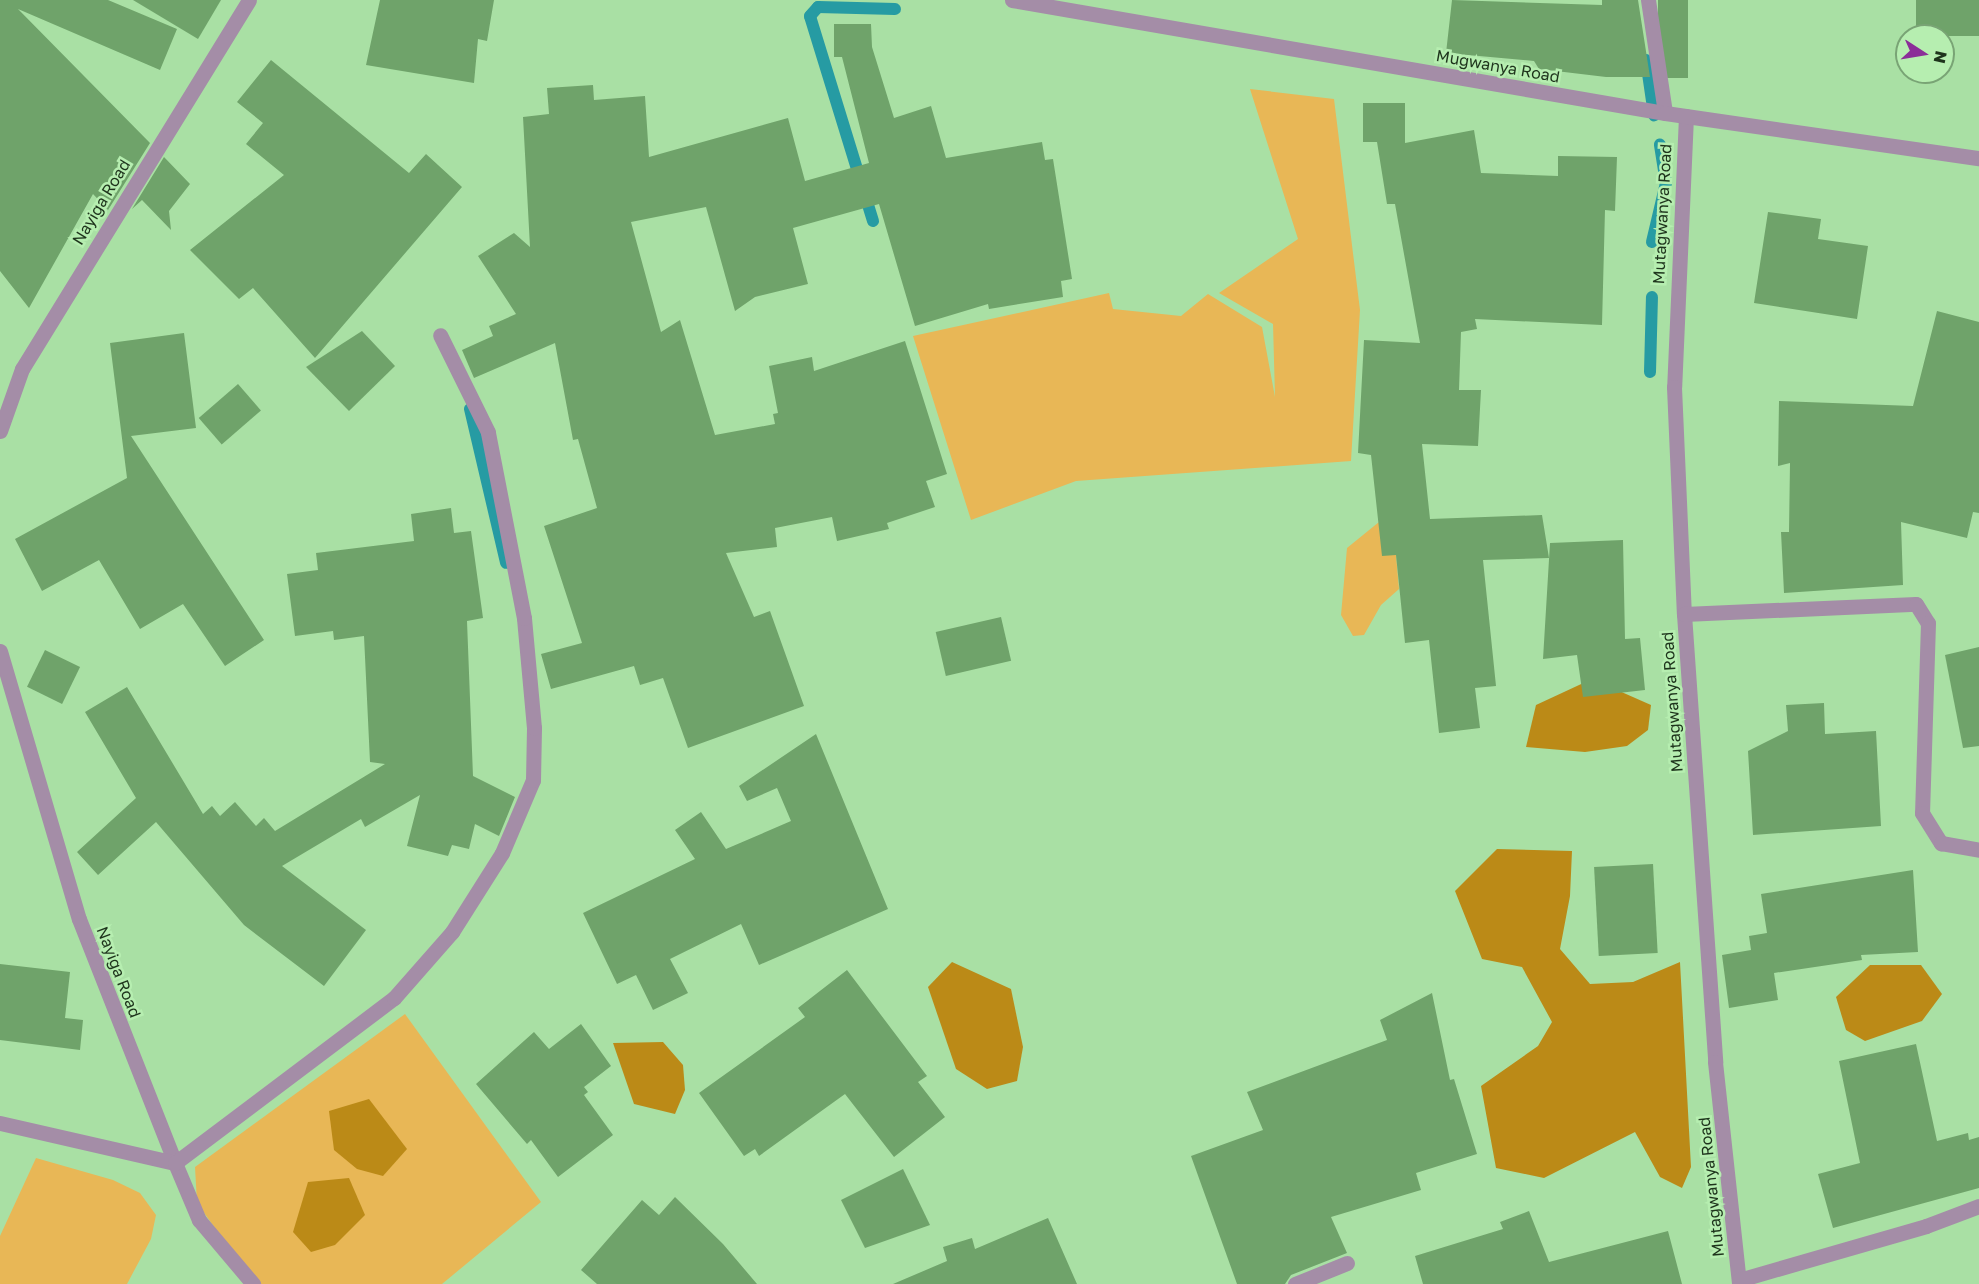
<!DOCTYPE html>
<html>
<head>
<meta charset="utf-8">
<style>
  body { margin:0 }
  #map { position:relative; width:1979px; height:1284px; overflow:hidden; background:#a9e0a4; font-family:"Golos Text",sans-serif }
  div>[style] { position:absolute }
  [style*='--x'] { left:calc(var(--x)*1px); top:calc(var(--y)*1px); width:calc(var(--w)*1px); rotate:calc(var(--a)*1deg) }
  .green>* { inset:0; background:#e8b756 }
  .forest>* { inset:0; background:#bb8a17 }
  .stream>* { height:12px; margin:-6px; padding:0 6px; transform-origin:6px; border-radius:6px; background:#269ba3 }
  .building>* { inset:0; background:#6fa36a; transform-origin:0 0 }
  .minor>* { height:15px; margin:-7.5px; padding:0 7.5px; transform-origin:7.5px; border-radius:7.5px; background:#a48da7 }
  .tertiary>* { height:15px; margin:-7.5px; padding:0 7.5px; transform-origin:7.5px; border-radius:7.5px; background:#a48da7 }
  span { translate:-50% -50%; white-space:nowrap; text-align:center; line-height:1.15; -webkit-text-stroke:5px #b6eeb0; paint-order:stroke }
  .street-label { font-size:16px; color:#1e341c }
  .north { position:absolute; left:1895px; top:24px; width:60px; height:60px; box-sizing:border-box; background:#b6eeb0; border:2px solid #79a475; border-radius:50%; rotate:102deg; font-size:16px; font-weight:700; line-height:24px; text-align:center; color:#1e341c }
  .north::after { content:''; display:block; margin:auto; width:21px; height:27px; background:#8b2e98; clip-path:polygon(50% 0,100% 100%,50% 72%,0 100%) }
</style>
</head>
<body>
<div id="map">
  <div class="green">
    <i style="clip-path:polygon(1250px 89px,1334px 99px,1360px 310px,1351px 461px,1076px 481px,971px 520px,913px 336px,1109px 293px,1113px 309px,1181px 316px,1208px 294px,1262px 327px,1275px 397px,1273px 324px,1219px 293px,1298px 239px)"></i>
    <i style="clip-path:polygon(1379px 522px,1396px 555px,1399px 589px,1381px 605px,1364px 635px,1353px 636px,1341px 615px,1347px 548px)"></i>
    <i style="clip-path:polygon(405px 1014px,541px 1202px,442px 1284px,255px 1284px,197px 1203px,195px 1167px)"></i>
    <i style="clip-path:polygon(36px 1158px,113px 1180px,140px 1193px,156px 1215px,151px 1239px,127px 1284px,0 1284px,0 1236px)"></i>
  </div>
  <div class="forest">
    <i style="clip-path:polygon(1592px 679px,1651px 705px,1648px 730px,1627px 746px,1585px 752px,1526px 747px,1536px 705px)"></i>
    <i style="clip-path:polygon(1497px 849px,1572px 851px,1570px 896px,1560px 949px,1590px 984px,1633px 982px,1680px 962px,1691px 1167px,1682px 1188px,1660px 1177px,1635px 1132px,1544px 1178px,1496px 1168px,1481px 1086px,1538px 1046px,1552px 1022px,1522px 967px,1482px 959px,1455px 891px)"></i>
    <i style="clip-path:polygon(952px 962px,1011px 989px,1023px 1047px,1017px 1081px,987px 1089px,956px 1069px,928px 987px)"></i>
    <i style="clip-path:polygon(1870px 965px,1921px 965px,1942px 994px,1922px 1021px,1865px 1041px,1846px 1030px,1836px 997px)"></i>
    <i style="clip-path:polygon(663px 1042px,683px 1065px,685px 1090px,675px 1114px,634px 1104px,613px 1043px)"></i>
    <i style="clip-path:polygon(369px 1099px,407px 1149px,383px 1176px,357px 1169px,334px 1150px,329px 1111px)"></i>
    <i style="clip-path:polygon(349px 1178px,365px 1215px,335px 1245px,311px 1252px,293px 1232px,308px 1182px)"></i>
  </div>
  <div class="stream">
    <i style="--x:1646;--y:60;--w:56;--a:81.7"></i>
    <i style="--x:873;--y:221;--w:214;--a:-107.1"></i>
    <i style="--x:810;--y:16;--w:12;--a:-48"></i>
    <i style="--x:818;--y:7;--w:77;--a:1.5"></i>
    <i style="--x:1652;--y:242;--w:61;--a:-76.7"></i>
    <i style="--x:1666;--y:183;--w:39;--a:-99"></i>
    <i style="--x:1650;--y:372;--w:75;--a:-88.5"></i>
    <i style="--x:470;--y:409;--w:158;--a:76.8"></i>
  </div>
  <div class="building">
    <i style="clip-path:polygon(0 0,108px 0,177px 29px,160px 70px,18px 9px,150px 143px,108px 210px,93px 194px,29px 308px,0 271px)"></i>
    <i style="clip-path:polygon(133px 0,221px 0,198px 39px)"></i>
    <i style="clip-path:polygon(380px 0,494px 0,487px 41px,478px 39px,474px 83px,366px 65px)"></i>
    <i style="clip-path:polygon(1452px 0,1602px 5px,1602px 0,1638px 0,1650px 77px,1606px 77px,1539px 69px,1534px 61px,1446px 53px)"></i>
    <i style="left:1658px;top:0;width:30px;height:78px"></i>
    <i style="left:1916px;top:0;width:63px;height:36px"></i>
    <i style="clip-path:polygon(834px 24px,871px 24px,872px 47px,894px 118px,931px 106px,946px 158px,1042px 142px,1045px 160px,1053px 159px,1072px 279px,1061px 281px,1063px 297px,989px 309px,988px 304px,915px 326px,879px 204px,793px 228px,808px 284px,755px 297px,735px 311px,706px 207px,631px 222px,661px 332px,680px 320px,715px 435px,775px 424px,773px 414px,778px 413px,769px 366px,812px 357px,814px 371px,905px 341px,947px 474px,926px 481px,935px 507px,887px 523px,889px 529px,837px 541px,832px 517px,775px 528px,777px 547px,726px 553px,754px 617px,770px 611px,804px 706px,688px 748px,663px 678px,640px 685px,634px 666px,551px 689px,541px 654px,582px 643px,544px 526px,597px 508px,578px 439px,573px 440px,555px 343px,474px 378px,462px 350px,493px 336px,489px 326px,516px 314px,478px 256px,514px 233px,530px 247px,523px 117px,549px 114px,547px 88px,593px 85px,594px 100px,645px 96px,649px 157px,788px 118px,805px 181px,869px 163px,842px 57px,834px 57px)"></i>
    <i style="clip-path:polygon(271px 60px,409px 173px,426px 154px,462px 187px,315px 358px,253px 288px,239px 299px,190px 250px,284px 175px,246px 144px,263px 123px,237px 102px)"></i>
    <i style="clip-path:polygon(1363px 103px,1405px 103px,1405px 143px,1474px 130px,1481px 173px,1558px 176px,1558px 156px,1617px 157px,1615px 211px,1605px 210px,1602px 325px,1475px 319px,1477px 329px,1461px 332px,1459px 390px,1481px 390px,1478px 446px,1422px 444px,1430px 519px,1542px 515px,1549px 558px,1483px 560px,1496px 686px,1475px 688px,1480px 728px,1439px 733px,1429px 640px,1405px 643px,1396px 555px,1382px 556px,1371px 455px,1358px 453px,1364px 340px,1420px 343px,1395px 204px,1387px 204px,1377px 142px,1363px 142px)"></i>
    <i style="clip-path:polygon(164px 157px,190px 184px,169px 211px,171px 230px,142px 200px,132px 209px)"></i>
    <i style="clip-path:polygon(1768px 212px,1821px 219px,1818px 239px,1868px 246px,1857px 319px,1754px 303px)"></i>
    <i style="clip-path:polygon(1937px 311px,1979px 322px,1979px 513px,1973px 512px,1967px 538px,1901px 522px,1903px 585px,1784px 593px,1781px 532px,1789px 532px,1790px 463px,1778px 466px,1779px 401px,1913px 406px)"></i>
    <i style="clip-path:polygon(362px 331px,395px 366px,349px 411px,306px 367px)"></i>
    <i style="clip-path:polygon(184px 333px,196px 428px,131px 436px,264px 640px,225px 666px,183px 604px,140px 629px,99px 560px,42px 591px,15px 539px,127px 478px,110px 343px)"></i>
    <i style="left:238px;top:384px;width:35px;height:52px;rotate:49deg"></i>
    <i style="clip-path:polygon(451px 508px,454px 533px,471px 531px,483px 618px,467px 621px,473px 776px,515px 797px,499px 836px,475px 824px,469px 849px,452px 845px,448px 856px,407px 846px,420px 795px,365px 827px,361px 819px,282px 866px,366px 930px,324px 986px,244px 925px,156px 822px,98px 875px,77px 852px,136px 798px,85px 712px,127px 687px,203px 814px,212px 806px,220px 816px,235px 802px,256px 826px,264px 818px,275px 831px,385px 764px,370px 762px,364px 636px,334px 640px,333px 631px,295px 636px,287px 574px,318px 570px,316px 553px,414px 541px,411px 514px)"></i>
    <i style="clip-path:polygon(1623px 540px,1625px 639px,1640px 638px,1645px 690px,1583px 697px,1577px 655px,1543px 659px,1550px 543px)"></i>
    <i style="left:1001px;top:617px;width:45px;height:67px;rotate:77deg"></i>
    <i style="clip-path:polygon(1979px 647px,1979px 746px,1963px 748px,1945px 655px)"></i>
    <i style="left:45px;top:650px;width:39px;height:41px;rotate:26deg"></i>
    <i style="clip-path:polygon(1824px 703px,1825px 734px,1876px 731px,1881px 826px,1753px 835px,1748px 751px,1788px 731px,1786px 705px)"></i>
    <i style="clip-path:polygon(816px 734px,888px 909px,759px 965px,741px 924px,670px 959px,688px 993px,653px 1010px,636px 975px,617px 984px,583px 913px,695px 859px,675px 830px,701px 812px,726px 849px,791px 821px,777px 788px,747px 801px,739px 786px)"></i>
    <i style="left:1653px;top:864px;width:89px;height:59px;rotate:87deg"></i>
    <i style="clip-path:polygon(1913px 870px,1918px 952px,1861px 955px,1862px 960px,1774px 973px,1778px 1000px,1729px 1008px,1722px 955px,1751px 950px,1749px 936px,1767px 933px,1761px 894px)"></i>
    <i style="clip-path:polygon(0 964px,70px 972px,65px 1018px,83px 1020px,80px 1050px,0 1040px)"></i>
    <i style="clip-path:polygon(847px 970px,927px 1076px,918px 1082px,945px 1117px,894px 1157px,845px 1094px,759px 1156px,755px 1149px,744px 1156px,699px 1093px,805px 1017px,798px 1008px)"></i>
    <i style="clip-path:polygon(1432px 993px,1450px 1080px,1454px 1079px,1477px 1154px,1416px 1173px,1421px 1190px,1331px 1217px,1347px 1253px,1291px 1275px,1285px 1284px,1237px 1284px,1191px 1156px,1263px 1130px,1247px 1092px,1387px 1040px,1380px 1020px)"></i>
    <i style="clip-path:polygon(581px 1024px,611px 1066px,584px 1087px,588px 1092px,584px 1095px,613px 1135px,558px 1177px,531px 1140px,527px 1144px,476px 1084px,534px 1032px,549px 1049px)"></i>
    <i style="clip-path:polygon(1916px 1044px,1937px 1141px,1968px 1133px,1969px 1140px,1979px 1137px,1979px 1188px,1833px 1228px,1818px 1174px,1860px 1163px,1839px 1061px)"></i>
    <i style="clip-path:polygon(903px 1169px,930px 1225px,865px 1248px,841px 1200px)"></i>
    <i style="clip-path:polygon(675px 1197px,723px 1244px,757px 1284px,597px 1284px,581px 1270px,642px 1200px,659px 1215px)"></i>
    <i style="clip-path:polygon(1529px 1211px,1549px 1262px,1668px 1231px,1682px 1284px,1423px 1284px,1415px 1256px,1503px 1229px,1500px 1222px)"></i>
    <i style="clip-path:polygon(1048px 1218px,1077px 1284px,893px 1284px,947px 1261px,943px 1247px,972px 1238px,975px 1249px)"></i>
  </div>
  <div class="minor">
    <i style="--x:1648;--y:0;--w:114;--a:81.4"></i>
    <i style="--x:1686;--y:116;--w:271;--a:92.5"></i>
    <i style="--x:1674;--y:387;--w:227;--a:87.5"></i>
    <i style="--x:1684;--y:614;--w:449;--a:86"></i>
    <i style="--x:1715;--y:1062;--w:223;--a:83.8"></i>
    <i style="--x:0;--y:431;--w:66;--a:-70.5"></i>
    <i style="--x:22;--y:369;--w:433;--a:-58.4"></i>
    <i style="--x:1684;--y:614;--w:232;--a:-2.5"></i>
    <i style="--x:1916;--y:604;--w:22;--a:58"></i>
    <i style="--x:1928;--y:623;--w:190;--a:91.8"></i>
    <i style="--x:1922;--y:813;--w:36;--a:58"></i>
    <i style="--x:1941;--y:843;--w:39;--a:10"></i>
    <i style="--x:0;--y:651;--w:279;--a:73.6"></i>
    <i style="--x:79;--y:919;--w:262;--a:68.5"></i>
    <i style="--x:175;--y:1163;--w:62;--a:67.2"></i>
    <i style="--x:199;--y:1220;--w:84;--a:49.8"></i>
    <i style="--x:0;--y:1123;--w:180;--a:12.9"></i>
    <i style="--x:175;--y:1163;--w:274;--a:-37"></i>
    <i style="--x:394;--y:998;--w:88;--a:-48.7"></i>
    <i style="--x:452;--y:932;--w:93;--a:-57.7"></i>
    <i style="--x:502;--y:853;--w:79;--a:-67"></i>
    <i style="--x:533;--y:780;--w:52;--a:-88.9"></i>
    <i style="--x:534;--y:728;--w:110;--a:-95.2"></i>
    <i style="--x:524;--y:618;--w:189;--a:-101"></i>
    <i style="--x:488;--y:432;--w:108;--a:-116.3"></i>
    <i style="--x:1739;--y:1280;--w:195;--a:-16.1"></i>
    <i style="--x:1926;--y:1226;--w:57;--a:-20.7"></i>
    <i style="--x:1295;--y:1284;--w:56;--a:-22"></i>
  </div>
  <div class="tertiary">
    <i style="--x:1012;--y:0;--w:663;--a:9.82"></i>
    <i style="--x:1665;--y:113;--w:317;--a:8.2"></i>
  </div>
  <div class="street-label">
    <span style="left:1498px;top:66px;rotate:10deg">Mugwanya Road</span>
    <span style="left:101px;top:202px;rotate:-59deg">Nayiga Road</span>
    <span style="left:1662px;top:214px;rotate:-87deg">Mutagwanya Road</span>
    <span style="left:1672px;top:702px;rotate:-94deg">Mutagwanya Road</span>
    <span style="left:119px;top:972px;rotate:69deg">Nayiga Road</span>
    <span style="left:1711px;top:1187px;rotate:-96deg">Mutagwanya Road</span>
  </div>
  <div class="north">N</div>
</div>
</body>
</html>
